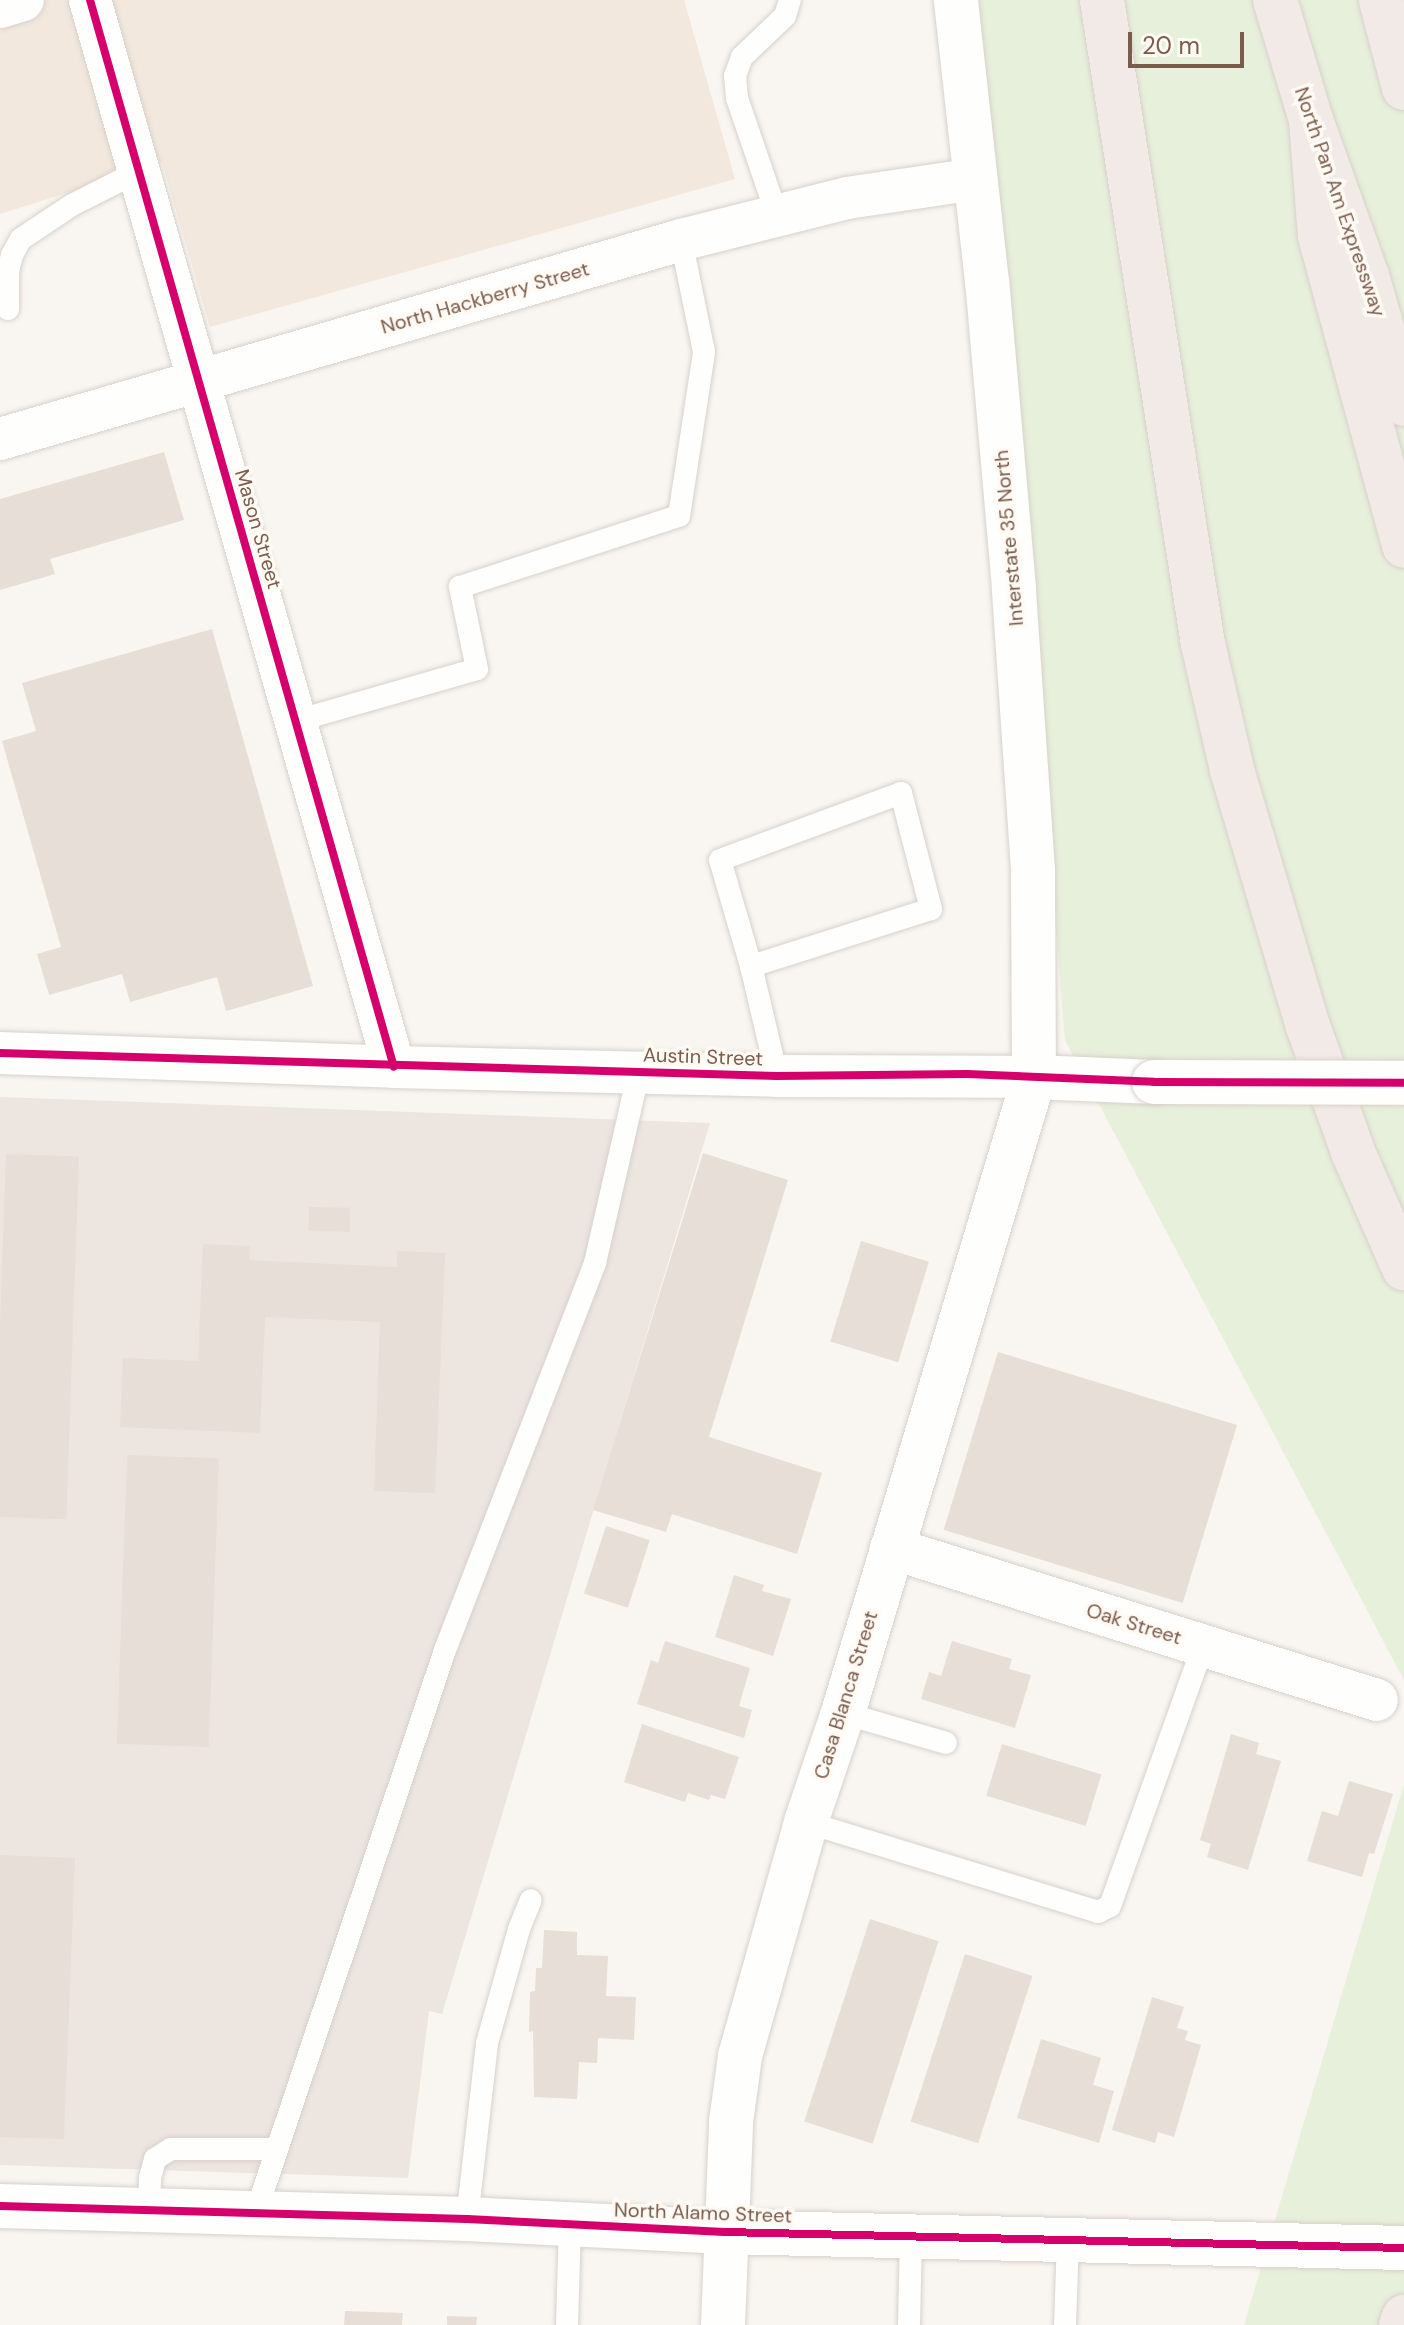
<!DOCTYPE html>
<html>
<head>
<meta charset="utf-8">
<style>
  body { margin:0 }
  #map { position:relative; width:1404px; height:2325px; overflow:hidden; background:#f9f5f0; font-family:"DM Sans",sans-serif }
  div>[style] { position:absolute }
  [style*='--x'] { left:calc(var(--x)*1px); top:calc(var(--y)*1px); width:calc(var(--w)*1px); rotate:calc(var(--a)*1deg) }
  .residential>* { inset:0; background:#f2e8de }
  .industrial>* { inset:0; background:#ede5e0 }
  .green>* { inset:0; background:#e7f0db }
  .building>* { inset:0; background:#e6ded7; transform-origin:0 0 }
  .roads { filter:drop-shadow(0 0 2px #d7d1cb) drop-shadow(0 0 2px #d7d1cb) }
  .lane>* { height:22px; margin:-11px; padding:0 11px; transform-origin:11px; border-radius:11px; background:#fefefd }
  .street>* { height:42px; margin:-21px; padding:0 21px; transform-origin:21px; border-radius:21px; background:#fefefd }
  .secondary>* { height:44px; margin:-22px; padding:0 22px; transform-origin:22px; border-radius:22px; background:#fefefd }
  .highway>* { height:44px; margin:-22px; padding:0 22px; transform-origin:22px; border-radius:22px; background:#f2eae7 }
  .bridges { filter:drop-shadow(0 0 2px #d9d2cb) drop-shadow(0 0 2px #d9d2cb) }
  .secondary-bridge>* { height:44px; margin:-22px; padding:0 22px; transform-origin:22px; border-radius:22px; background:#fefefd }
  .cycleway>* { height:8px; margin:-4px; padding:0 4px; transform-origin:4px; border-radius:4px; background:#d6006c }
  span { translate:-50% -50%; white-space:nowrap; text-align:center; line-height:1.15; -webkit-text-stroke:7px #fffaf3; paint-order:stroke }
  .street-label { font-size:20px; color:#7a5c4d }
  .scale { position:absolute; left:1128px; top:32px; width:116px; height:36px; box-sizing:border-box; border:4px solid #7a5c4d; border-top:0; padding-left:10px; font-size:24px; line-height:28px; white-space:nowrap; color:#7a5c4d; -webkit-text-stroke:6px #fffaf3; paint-order:stroke }
</style>
</head>
<body>
<div id="map">
  <div class="residential">
    <i style="clip-path:polygon(0 0,684px 0,735px 179px,210px 327px,162px 163px,0 214px)"></i>
  </div>
  <div class="industrial">
    <i style="clip-path:polygon(0 1097px,710px 1123px,442px 2014px,429px 2011px,408px 2178px,0 2165px)"></i>
  </div>
  <div class="green">
    <i style="clip-path:polygon(979px 0,1404px 0,1404px 1680px,1065px 1040px)"></i>
    <i style="clip-path:polygon(1404px 1784px,1404px 2325px,1244px 2325px)"></i>
  </div>
  <div class="building">
    <i style="clip-path:polygon(164px 452px,184px 520px,50px 559px,55px 574px,0 590px,0 499px)"></i>
    <i style="clip-path:polygon(212px 629px,313px 986px,226px 1011px,217px 977px,130px 1002px,122px 974px,49px 995px,37px 954px,61px 947px,2px 741px,36px 731px,22px 683px)"></i>
    <i style="clip-path:polygon(703px 1153px,788px 1180px,709px 1437px,822px 1473px,797px 1554px,672px 1514px,666px 1532px,593px 1510px)"></i>
    <i style="left:6px;top:1154px;width:73px;height:363px;rotate:2deg"></i>
    <i style="left:309px;top:1207px;width:41px;height:24px;rotate:1deg"></i>
    <i style="left:861px;top:1241px;width:71px;height:105px;rotate:17deg"></i>
    <i style="clip-path:polygon(203px 1244px,250px 1246px,249px 1260px,397px 1267px,397px 1251px,445px 1253px,435px 1493px,374px 1491px,380px 1322px,265px 1317px,260px 1433px,120px 1427px,123px 1358px,198px 1361px)"></i>
    <i style="left:998px;top:1352px;width:250px;height:186px;rotate:17deg"></i>
    <i style="left:127px;top:1455px;width:92px;height:289px;rotate:2deg"></i>
    <i style="left:606px;top:1526px;width:46px;height:71px;rotate:18deg"></i>
    <i style="clip-path:polygon(734px 1575px,764px 1585px,762px 1591px,791px 1599px,773px 1656px,715px 1637px)"></i>
    <i style="clip-path:polygon(665px 1641px,750px 1668px,739px 1706px,752px 1710px,744px 1738px,637px 1704px,651px 1660px,658px 1663px)"></i>
    <i style="clip-path:polygon(952px 1641px,1012px 1659px,1009px 1669px,1031px 1675px,1015px 1728px,921px 1699px,929px 1672px,941px 1676px)"></i>
    <i style="clip-path:polygon(642px 1724px,739px 1757px,725px 1799px,711px 1795px,709px 1800px,688px 1793px,685px 1802px,624px 1782px)"></i>
    <i style="clip-path:polygon(1231px 1734px,1259px 1743px,1256px 1754px,1281px 1761px,1248px 1870px,1207px 1857px,1211px 1844px,1200px 1840px)"></i>
    <i style="left:1002px;top:1744px;width:104px;height:54px;rotate:17deg"></i>
    <i style="clip-path:polygon(1349px 1781px,1393px 1794px,1374px 1854px,1369px 1853px,1362px 1877px,1307px 1861px,1322px 1811px,1338px 1816px)"></i>
    <i style="clip-path:polygon(0 1855px,75px 1858px,64px 2139px,0 2137px)"></i>
    <i style="left:870px;top:1919px;width:72px;height:213px;rotate:18deg"></i>
    <i style="clip-path:polygon(544px 1930px,577px 1932px,577px 1955px,608px 1956px,606px 1996px,636px 1997px,634px 2040px,598px 2038px,597px 2063px,579px 2062px,577px 2099px,534px 2097px,533px 2031px,529px 2032px,530px 1992px,535px 1991px,536px 1968px,542px 1968px)"></i>
    <i style="left:965px;top:1954px;width:71px;height:176px;rotate:18deg"></i>
    <i style="clip-path:polygon(1152px 1997px,1184px 2007px,1177px 2028px,1188px 2031px,1185px 2040px,1201px 2045px,1174px 2137px,1158px 2132px,1155px 2143px,1112px 2130px)"></i>
    <i style="clip-path:polygon(1041px 2039px,1101px 2058px,1093px 2085px,1114px 2091px,1099px 2143px,1017px 2118px)"></i>
    <i style="clip-path:polygon(345px 2311px,403px 2313px,402px 2325px,344px 2325px)"></i>
    <i style="clip-path:polygon(447px 2316px,477px 2317px,476px 2325px,447px 2325px)"></i>
  </div>
  <div class="roads">
    <div class="lane">
      <i style="--x:777;--y:215;--w:124;--a:-108.9"></i>
      <i style="--x:737;--y:98;--w:22;--a:-95"></i>
      <i style="--x:735;--y:76;--w:20;--a:-70"></i>
      <i style="--x:742;--y:57;--w:59;--a:-43.6"></i>
      <i style="--x:785;--y:16;--w:17;--a:-73"></i>
      <i style="--x:8;--y:309;--w:37;--a:-90"></i>
      <i style="--x:8;--y:272;--w:17;--a:-77"></i>
      <i style="--x:12;--y:255;--w:18;--a:-61"></i>
      <i style="--x:21;--y:239;--w:61;--a:-33.7"></i>
      <i style="--x:72;--y:205;--w:75;--a:-26.9"></i>
      <i style="--x:296;--y:721;--w:188;--a:-16"></i>
      <i style="--x:477;--y:669;--w:84;--a:-101.7"></i>
      <i style="--x:460;--y:587;--w:230;--a:-18"></i>
      <i style="--x:679;--y:516;--w:166;--a:-81.3"></i>
      <i style="--x:704;--y:352;--w:114;--a:-101.6"></i>
      <i style="--x:751;--y:966;--w:110;--a:-106.3"></i>
      <i style="--x:720;--y:860;--w:193;--a:-20.3"></i>
      <i style="--x:901;--y:793;--w:120;--a:75.5"></i>
      <i style="--x:931;--y:909;--w:189;--a:162.4"></i>
      <i style="--x:751;--y:966;--w:113;--a:76.7"></i>
      <i style="--x:843;--y:1713;--w:107;--a:16.2"></i>
      <i style="--x:806;--y:1822;--w:306;--a:17.1"></i>
      <i style="--x:1098;--y:1912;--w:13;--a:-27"></i>
      <i style="--x:1110;--y:1906;--w:276;--a:-70.3"></i>
      <i style="--x:149;--y:2209;--w:31;--a:-88"></i>
      <i style="--x:150;--y:2178;--w:20;--a:-75"></i>
      <i style="--x:155;--y:2159;--w:19;--a:-32"></i>
      <i style="--x:171;--y:2149;--w:103;--a:0"></i>
      <i style="--x:256;--y:2212;--w:593;--a:-71.41"></i>
      <i style="--x:445;--y:1650;--w:415;--a:-68.8"></i>
      <i style="--x:595;--y:1263;--w:197;--a:-77.1"></i>
      <i style="--x:467;--y:2219;--w:177;--a:-83.5"></i>
      <i style="--x:487;--y:2043;--w:118;--a:-74.3"></i>
      <i style="--x:519;--y:1929;--w:31;--a:-68"></i>
      <i style="--x:567;--y:2325;--w:101;--a:-88.3"></i>
      <i style="--x:909;--y:2325;--w:91;--a:-88.7"></i>
      <i style="--x:1065;--y:2325;--w:87;--a:-88"></i>
    </div>
    <div class="street">
      <i style="--x:90;--y:0;--w:1109;--a:74.1"></i>
      <i style="--x:0;--y:7;--w:24;--a:-17"></i>
      <i style="--x:0;--y:439;--w:709;--a:-16.29"></i>
      <i style="--x:681;--y:240;--w:171;--a:-14.2"></i>
      <i style="--x:847;--y:198;--w:130;--a:-8.4"></i>
      <i style="--x:0;--y:1053;--w:394;--a:2"></i>
      <i style="--x:394;--y:1067;--w:383;--a:1.3"></i>
      <i style="--x:777;--y:1076;--w:257;--a:0.2"></i>
      <i style="--x:891;--y:1548;--w:509;--a:17.37"></i>
    </div>
    <div class="secondary">
      <i style="--x:1034;--y:1077;--w:120;--a:2.4"></i>
      <i style="--x:0;--y:2206;--w:467;--a:1.6"></i>
      <i style="--x:467;--y:2219;--w:258;--a:2.9"></i>
      <i style="--x:725;--y:2232;--w:679;--a:1.35"></i>
      <i style="--x:723;--y:2325;--w:203;--a:-87.7"></i>
      <i style="--x:731;--y:2122;--w:67;--a:-82.2"></i>
      <i style="--x:740;--y:2056;--w:243;--a:-74.2"></i>
      <i style="--x:806;--y:1822;--w:115;--a:-71.3"></i>
      <i style="--x:843;--y:1713;--w:664;--a:-73.28"></i>
      <i style="--x:1034;--y:1077;--w:207;--a:-90.3"></i>
      <i style="--x:1033;--y:870;--w:283;--a:-93.9"></i>
      <i style="--x:1014;--y:588;--w:307;--a:-95"></i>
      <i style="--x:987;--y:282;--w:284;--a:-96.3"></i>
    </div>
    <div class="highway">
      <i style="--x:1102;--y:0;--w:652;--a:81.09"></i>
      <i style="--x:1203;--y:644;--w:129;--a:77"></i>
      <i style="--x:1232;--y:770;--w:267;--a:73.5"></i>
      <i style="--x:1308;--y:1026;--w:134;--a:70.3"></i>
      <i style="--x:1353;--y:1152;--w:127;--a:66.3"></i>
      <i style="--x:1275;--y:0;--w:125;--a:73.3"></i>
      <i style="--x:1311;--y:120;--w:166;--a:70.3"></i>
      <i style="--x:1367;--y:276;--w:133;--a:73.9"></i>
      <i style="--x:1381;--y:0;--w:91;--a:75.4"></i>
      <i style="--x:1311;--y:120;--w:116;--a:85.6"></i>
      <i style="--x:1320;--y:236;--w:321;--a:74.8"></i>
      <i style="--x:1401;--y:2325;--w:9;--a:-69"></i>
    </div>
  </div>
  <div class="bridges">
    <div class="secondary-bridge">
      <i style="--x:1154;--y:1082;--w:250;--a:0.2"></i>
    </div>
  </div>
  <div class="cycleway">
    <i style="--x:90;--y:0;--w:1109;--a:74.1"></i>
    <i style="--x:0;--y:1053;--w:777;--a:1.7"></i>
    <i style="--x:777;--y:1076;--w:190;--a:-0.6"></i>
    <i style="--x:967;--y:1074;--w:187;--a:2.4"></i>
    <i style="--x:1154;--y:1082;--w:250;--a:0.2"></i>
    <i style="--x:0;--y:2206;--w:467;--a:1.6"></i>
    <i style="--x:467;--y:2219;--w:258;--a:2.9"></i>
    <i style="--x:725;--y:2232;--w:679;--a:1.35"></i>
  </div>
  <div class="street-label">
    <span style="left:1340px;top:202px;rotate:71deg">North Pan Am Expressway</span>
    <span style="left:485px;top:298px;rotate:-16deg">North Hackberry Street</span>
    <span style="left:258px;top:529px;rotate:74deg">Mason Street</span>
    <span style="left:1009px;top:538px;rotate:-95deg">Interstate 35 North</span>
    <span style="left:703px;top:1057px;rotate:2deg">Austin Street</span>
    <span style="left:1134px;top:1624px;rotate:17deg">Oak Street</span>
    <span style="left:846px;top:1695px;rotate:-73deg">Casa Blanca Street</span>
    <span style="left:703px;top:2213px;rotate:2deg">North Alamo Street</span>
  </div>
  <div class="scale">20 m</div>
</div>
</body>
</html>
